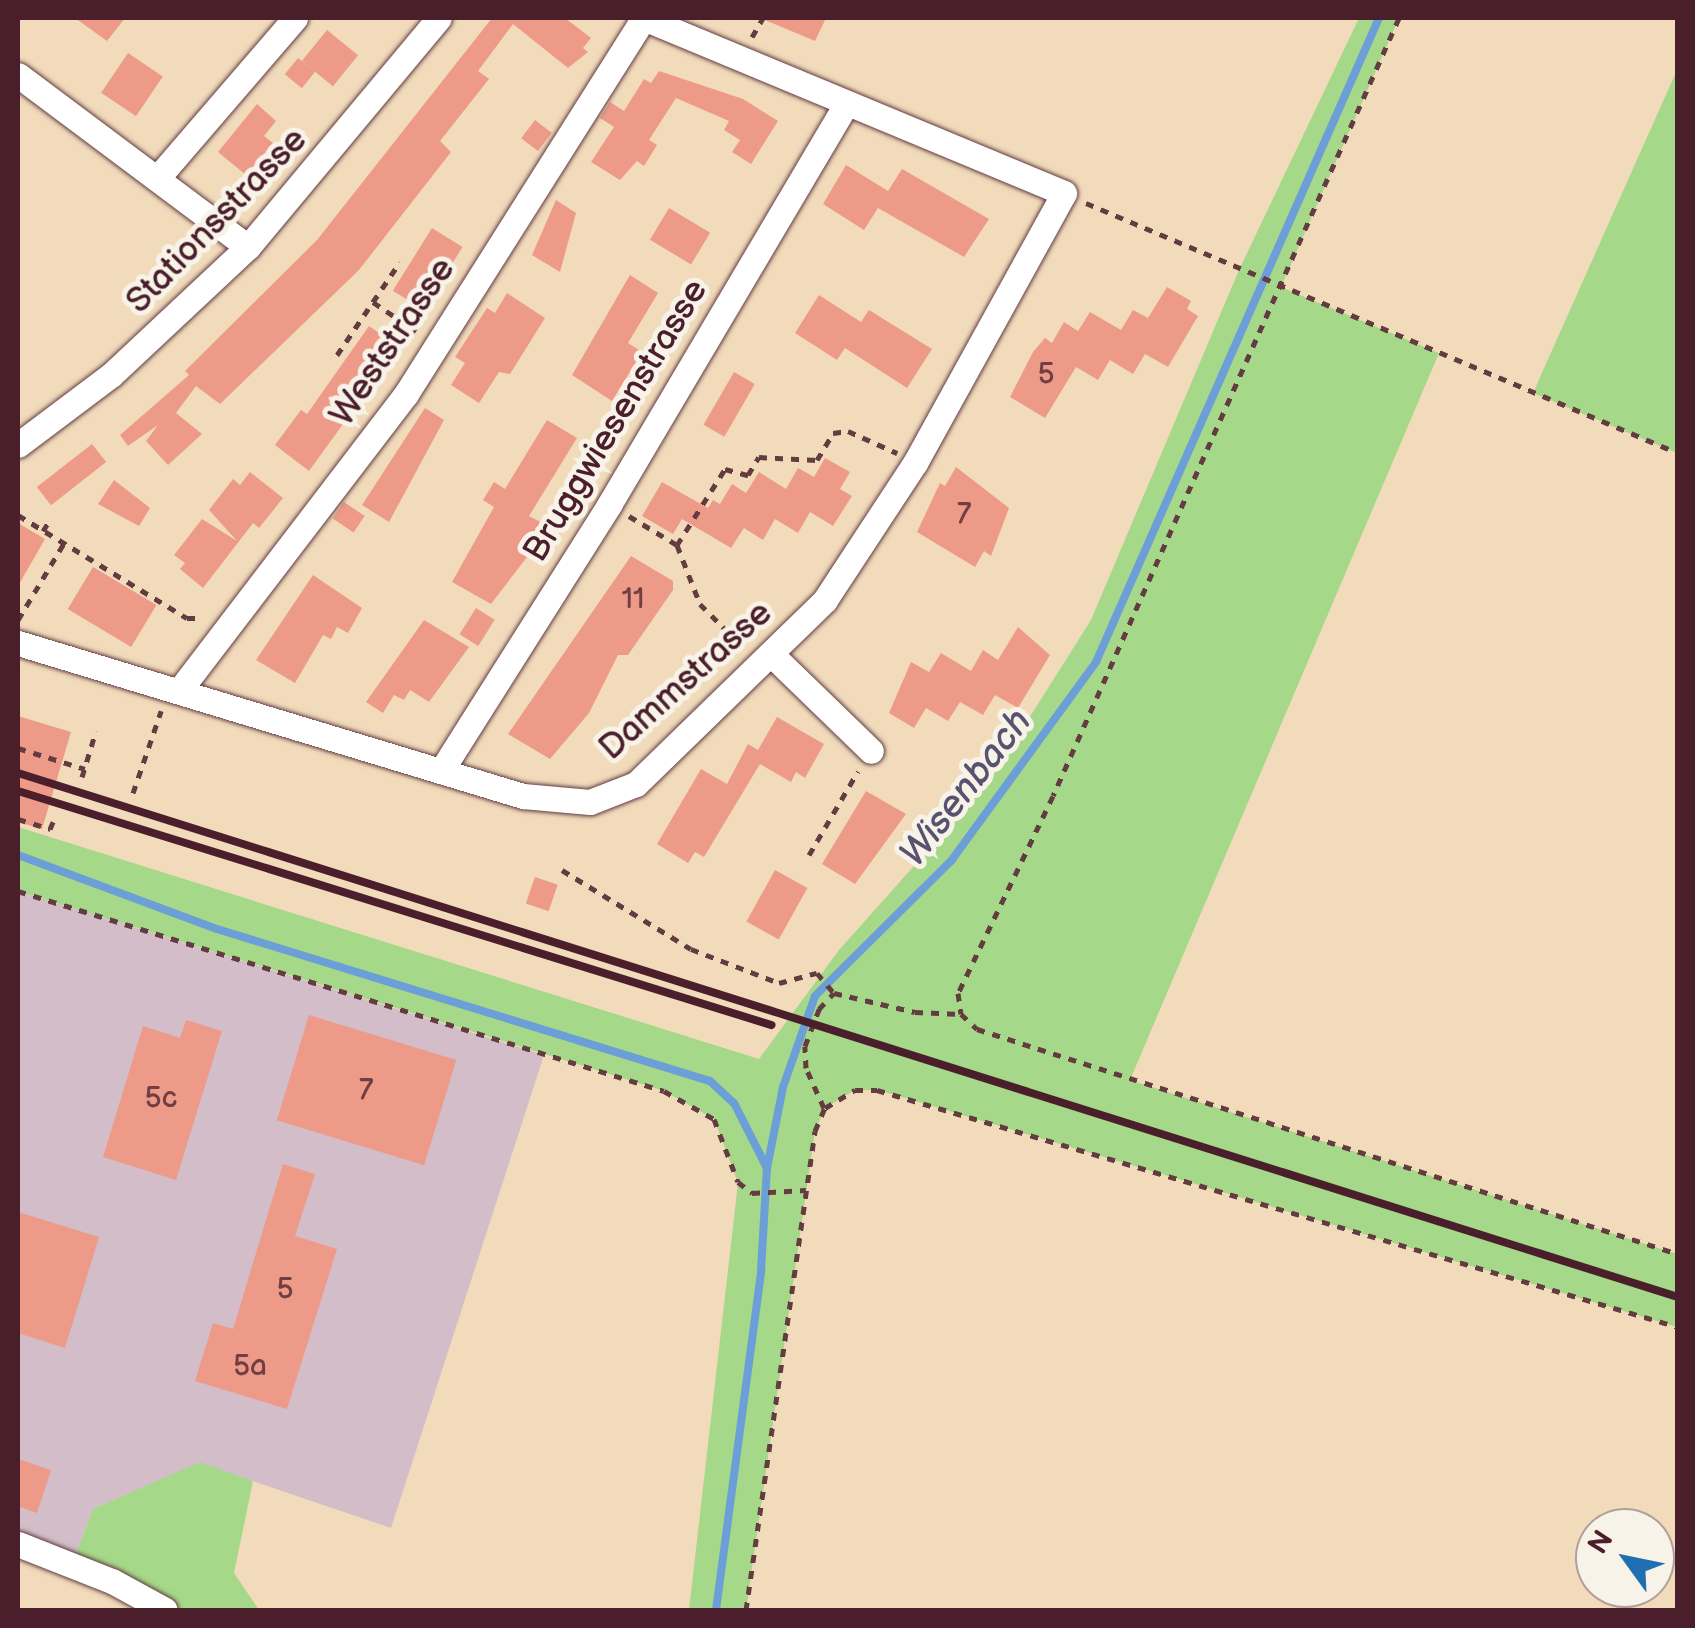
<!DOCTYPE html>
<html>
<head>
<meta charset="utf-8">
<style>
  body { margin:0 }
  #map { position:relative; width:1695px; height:1628px; overflow:hidden; background:#f1dbbb; font-family:"Balsamiq Sans",sans-serif }
  div>[style] { position:absolute }
  [style*='--x'] { left:calc(var(--x)*1px); top:calc(var(--y)*1px); width:calc(var(--w)*1px); rotate:calc(var(--a)*1deg) }
  .industrial>* { inset:0; background:#d2bdc8 }
  .green>* { inset:0; background:#a5d888 }
  .stream>* { height:8px; margin:-4px; padding:0 4px; transform-origin:4px; border-radius:4px; background:#6c9ed7 }
  .building>* { inset:0; background:#ed9b88; transform-origin:0 0 }
  .path>* { height:5px; margin-top:-2.5px; transform-origin:0; background:repeating-linear-gradient(90deg,#633b41 0 8px,transparent 0 16px) }
  .roads { filter:drop-shadow(0 0 2px #633b41) drop-shadow(0 0 2px #633b41) }
  .minor>* { height:25px; margin:-12.5px; padding:0 12.5px; transform-origin:12.5px; border-radius:12.5px; background:#fff }
  .rail>* { height:8px; margin:-4px; padding:0 4px; transform-origin:4px; border-radius:4px; background:#4a1f2b }
  span { translate:-50% -50%; white-space:nowrap; text-align:center; line-height:1.15; -webkit-text-stroke:10px #f7f3e8; paint-order:stroke }
  .number-label { font-size:30px; color:#733e42 }
  .number-label span { -webkit-text-stroke-width:0 }
  .street-label { font-size:35px; color:#4a1f2b }
  .water-label { font-size:38px; color:#585270; font-style:italic }
  .frame { position:absolute; inset:0; border:20px solid #4a1f2b; pointer-events:none }
  .north { position:absolute; left:1575px; top:1508px; width:100px; height:100px; box-sizing:border-box; background:#f7f3e8; border:2px solid #b29e9c; border-radius:50%; rotate:303deg; font-size:28px; font-weight:700; line-height:40px; text-align:center; color:#4a1f2b }
  .north::after { content:''; display:block; margin:auto; width:35px; height:45px; background:#1f6fb2; clip-path:polygon(50% 0,100% 100%,50% 72%,0 100%) }
</style>
</head>
<body>
<div id="map">
  <div class="industrial">
    <i style="clip-path:polygon(18px 891px,544px 1055px,391px 1528px,200px 1463px,93px 1509px,72px 1564px,18px 1544px)"></i>
  </div>
  <div class="green">
    <i style="clip-path:polygon(1359px 18px,1399px 18px,1281px 287px,1439px 353px,1130px 1080px,1677px 1254px,1677px 1327px,878px 1090px,855px 1090px,825px 1108px,815px 1131px,746px 1610px,689px 1610px,738px 1183px,714px 1119px,664px 1091px,18px 891px,18px 827px,759px 1059px,839px 950px,988px 783px,1091px 620px,1239px 270px)"></i>
    <i style="clip-path:polygon(1677px 70px,1677px 453px,1533px 393px)"></i>
    <i style="clip-path:polygon(200px 1462px,253px 1481px,234px 1573px,259px 1610px,165px 1610px,72px 1564px,93px 1509px)"></i>
  </div>
  <div class="stream">
    <i style="--x:18;--y:855;--w:212;--a:20.4"></i>
    <i style="--x:217;--y:929;--w:516;--a:17.14"></i>
    <i style="--x:710;--y:1081;--w:33;--a:43"></i>
    <i style="--x:734;--y:1103;--w:73;--a:63.1"></i>
    <i style="--x:716;--y:1610;--w:342;--a:-82.4"></i>
    <i style="--x:761;--y:1271;--w:103;--a:-86.7"></i>
    <i style="--x:767;--y:1168;--w:83;--a:-78.8"></i>
    <i style="--x:783;--y:1087;--w:96;--a:-70.6"></i>
    <i style="--x:815;--y:996;--w:192;--a:-44.8"></i>
    <i style="--x:951;--y:861;--w:246;--a:-53.9"></i>
    <i style="--x:1096;--y:662;--w:703;--a:-66.28"></i>
  </div>
  <div class="building">
    <i style="clip-path:polygon(75px 18px,125px 18px,107px 41px)"></i>
    <i style="clip-path:polygon(492px 18px,565px 18px,591px 38px,583px 48px,588px 52px,568px 68px,513px 24px,478px 71px,489px 79px,440px 141px,451px 152px,359px 270px,220px 404px,196px 386px,176px 413px,202px 434px,168px 465px,146px 441px,158px 425px,128px 446px,120px 435px,189px 375px,185px 371px,317px 240px)"></i>
    <i style="clip-path:polygon(760px 18px,826px 18px,815px 41px)"></i>
    <i style="left:327px;top:30px;width:40px;height:40px;rotate:39deg"></i>
    <i style="left:128px;top:53px;width:42px;height:48px;rotate:34deg"></i>
    <i style="left:298px;top:58px;width:22px;height:21px;rotate:39deg"></i>
    <i style="clip-path:polygon(659px 71px,743px 99px,778px 121px,751px 164px,732px 152px,740px 140px,724px 130px,729px 121px,676px 98px,649px 140px,657px 145px,644px 166px,637px 161px,620px 180px,591px 162px,614px 127px,600px 118px,610px 102px,624px 111px,644px 79px,651px 83px)"></i>
    <i style="clip-path:polygon(257px 104px,276px 121px,264px 136px,273px 143px,246px 175px,218px 152px)"></i>
    <i style="left:535px;top:120px;width:21px;height:23px;rotate:37deg"></i>
    <i style="clip-path:polygon(846px 165px,888px 191px,902px 169px,989px 219px,964px 257px,878px 208px,864px 230px,823px 204px)"></i>
    <i style="clip-path:polygon(556px 200px,576px 213px,560px 272px,532px 255px)"></i>
    <i style="left:669px;top:208px;width:48px;height:37px;rotate:31deg"></i>
    <i style="left:432px;top:228px;width:36px;height:74px;rotate:32deg"></i>
    <i style="clip-path:polygon(630px 275px,658px 293px,628px 343px,642px 352px,612px 401px,572px 375px)"></i>
    <i style="clip-path:polygon(1167px 287px,1191px 301px,1187px 309px,1198px 316px,1168px 367px,1145px 354px,1133px 374px,1110px 360px,1098px 380px,1076px 367px,1045px 418px,1010px 397px,1033px 352px,1045px 338px,1052px 343px,1064px 322px,1078px 331px,1090px 312px,1121px 330px,1133px 310px,1148px 318px)"></i>
    <i style="clip-path:polygon(507px 293px,545px 318px,510px 374px,499px 372px,479px 403px,451px 385px,465px 363px,455px 357px,487px 308px,495px 313px)"></i>
    <i style="clip-path:polygon(819px 295px,861px 322px,869px 310px,932px 349px,907px 388px,845px 348px,837px 360px,795px 333px)"></i>
    <i style="clip-path:polygon(369px 326px,399px 347px,309px 471px,275px 445px,301px 410px,307px 414px)"></i>
    <i style="left:734px;top:372px;width:24px;height:61px;rotate:30deg"></i>
    <i style="clip-path:polygon(425px 408px,444px 420px,389px 522px,362px 505px)"></i>
    <i style="clip-path:polygon(547px 420px,577px 438px,529px 516px,550px 527px,491px 604px,452px 582px,494px 507px,483px 500px,494px 482px,505px 489px)"></i>
    <i style="left:92px;top:444px;width:23px;height:70px;rotate:52deg"></i>
    <i style="clip-path:polygon(825px 458px,850px 472px,840px 489px,852px 496px,833px 526px,810px 512px,798px 533px,775px 519px,763px 540px,744px 528px,731px 548px,682px 519px,673px 534px,642px 516px,662px 482px,708px 508px,713px 500px,720px 504px,732px 484px,746px 493px,759px 472px,786px 489px,798px 468px,814px 477px)"></i>
    <i style="clip-path:polygon(956px 467px,1009px 508px,991px 556px,984px 551px,975px 567px,917px 532px,940px 483px,945px 486px)"></i>
    <i style="clip-path:polygon(250px 472px,283px 498px,259px 528px,253px 523px,203px 588px,180px 569px,185px 563px,174px 555px,202px 519px,237px 541px,209px 510px,233px 479px,240px 485px)"></i>
    <i style="clip-path:polygon(114px 480px,150px 508px,139px 526px,98px 504px)"></i>
    <i style="left:344px;top:502px;width:25px;height:20px;rotate:34deg"></i>
    <i style="clip-path:polygon(18px 523px,45px 539px,18px 586px)"></i>
    <i style="clip-path:polygon(631px 556px,673px 581px,673px 590px,628px 655px,618px 655px,589px 713px,550px 759px,508px 734px)"></i>
    <i style="left:93px;top:567px;width:74px;height:49px;rotate:31deg"></i>
    <i style="clip-path:polygon(313px 575px,362px 608px,348px 633px,337px 627px,331px 639px,323px 635px,295px 683px,256px 660px)"></i>
    <i style="left:476px;top:608px;width:22px;height:31px;rotate:32deg"></i>
    <i style="clip-path:polygon(424px 620px,469px 647px,429px 702px,410px 690px,404px 700px,394px 695px,383px 713px,366px 702px)"></i>
    <i style="clip-path:polygon(1018px 627px,1050px 655px,1018px 708px,995px 695px,983px 715px,960px 702px,948px 721px,926px 708px,914px 728px,889px 713px,911px 662px,929px 672px,941px 653px,971px 671px,983px 650px,998px 660px)"></i>
    <i style="clip-path:polygon(18px 716px,71px 732px,42px 829px,18px 822px)"></i>
    <i style="clip-path:polygon(777px 717px,824px 744px,805px 778px,796px 772px,791px 782px,760px 764px,704px 857px,695px 852px,688px 863px,657px 844px,701px 769px,727px 784px,748px 744px,758px 750px)"></i>
    <i style="clip-path:polygon(866px 791px,906px 814px,855px 884px,822px 864px)"></i>
    <i style="left:775px;top:870px;width:37px;height:59px;rotate:29deg"></i>
    <i style="left:535px;top:877px;width:24px;height:28px;rotate:19deg"></i>
    <i style="left:309px;top:1015px;width:154px;height:110px;rotate:17deg"></i>
    <i style="clip-path:polygon(186px 1020px,222px 1031px,176px 1180px,103px 1157px,143px 1026px,180px 1038px)"></i>
    <i style="clip-path:polygon(283px 1164px,315px 1174px,295px 1236px,337px 1249px,287px 1409px,195px 1381px,213px 1323px,233px 1329px)"></i>
    <i style="clip-path:polygon(18px 1212px,99px 1237px,65px 1348px,18px 1333px)"></i>
    <i style="clip-path:polygon(18px 1459px,51px 1470px,37px 1513px,18px 1506px)"></i>
  </div>
  <div class="path">
    <i style="--x:1399;--y:18;--w:851;--a:113.98"></i>
    <i style="--x:1053;--y:796;--w:219;--a:115.7"></i>
    <i style="--x:958;--y:993;--w:21;--a:82"></i>
    <i style="--x:961;--y:1014;--w:22;--a:43"></i>
    <i style="--x:977;--y:1029;--w:736;--a:17.8"></i>
    <i style="--x:752;--y:37;--w:22;--a:-60"></i>
    <i style="--x:1086;--y:203;--w:643;--a:22.89"></i>
    <i style="--x:373;--y:302;--w:52;--a:34"></i>
    <i style="--x:337;--y:355;--w:112;--a:-55.9"></i>
    <i style="--x:18;--y:515;--w:198;--a:31.4"></i>
    <i style="--x:187;--y:618;--w:15;--a:0"></i>
    <i style="--x:629;--y:516;--w:56;--a:31.1"></i>
    <i style="--x:677;--y:545;--w:63;--a:68.7"></i>
    <i style="--x:700;--y:604;--w:59;--a:45"></i>
    <i style="--x:43;--y:531;--w:13;--a:-58"></i>
    <i style="--x:677;--y:545;--w:90;--a:-57.7"></i>
    <i style="--x:725;--y:469;--w:24;--a:15"></i>
    <i style="--x:748;--y:475;--w:21;--a:-59"></i>
    <i style="--x:759;--y:457;--w:58;--a:3"></i>
    <i style="--x:817;--y:460;--w:31;--a:-59"></i>
    <i style="--x:833;--y:433;--w:15;--a:-8"></i>
    <i style="--x:848;--y:431;--w:54;--a:24.2"></i>
    <i style="--x:18;--y:620;--w:90;--a:-59.1"></i>
    <i style="--x:18;--y:748;--w:70;--a:17.4"></i>
    <i style="--x:82;--y:777;--w:48;--a:-73.1"></i>
    <i style="--x:133;--y:793;--w:87;--a:-71.1"></i>
    <i style="--x:18;--y:819;--w:34;--a:17"></i>
    <i style="--x:50;--y:829;--w:8;--a:-67"></i>
    <i style="--x:809;--y:855;--w:97;--a:-59.7"></i>
    <i style="--x:562;--y:870;--w:151;--a:31.5"></i>
    <i style="--x:691;--y:949;--w:94;--a:21.1"></i>
    <i style="--x:779;--y:983;--w:39;--a:-15"></i>
    <i style="--x:817;--y:973;--w:26;--a:50"></i>
    <i style="--x:18;--y:891;--w:676;--a:17.2"></i>
    <i style="--x:664;--y:1091;--w:57;--a:29.2"></i>
    <i style="--x:714;--y:1119;--w:67;--a:69.1"></i>
    <i style="--x:738;--y:1182;--w:18;--a:38"></i>
    <i style="--x:752;--y:1193;--w:54;--a:-3.2"></i>
    <i style="--x:824;--y:1108;--w:44;--a:-114.2"></i>
    <i style="--x:806;--y:1068;--w:22;--a:-93"></i>
    <i style="--x:805;--y:1046;--w:40;--a:-69"></i>
    <i style="--x:819;--y:1009;--w:22;--a:-47"></i>
    <i style="--x:834;--y:993;--w:83;--a:13.2"></i>
    <i style="--x:915;--y:1012;--w:46;--a:2.5"></i>
    <i style="--x:746;--y:1610;--w:484;--a:-81.8"></i>
    <i style="--x:815;--y:1131;--w:25;--a:-67"></i>
    <i style="--x:825;--y:1108;--w:35;--a:-31"></i>
    <i style="--x:855;--y:1090;--w:22;--a:0"></i>
    <i style="--x:877;--y:1090;--w:835;--a:16.48"></i>
  </div>
  <div class="roads">
    <div class="minor">
      <i style="--x:18;--y:75;--w:287;--a:36.8"></i>
      <i style="--x:160;--y:175;--w:207;--a:-49.3"></i>
      <i style="--x:18;--y:445;--w:116;--a:-37"></i>
      <i style="--x:111;--y:375;--w:187;--a:-43.1"></i>
      <i style="--x:248;--y:247;--w:298;--a:-50.2"></i>
      <i style="--x:18;--y:643;--w:528;--a:16.86"></i>
      <i style="--x:523;--y:796;--w:67;--a:5.1"></i>
      <i style="--x:590;--y:802;--w:49;--a:-21.4"></i>
      <i style="--x:636;--y:784;--w:264;--a:-44.2"></i>
      <i style="--x:825;--y:600;--w:164;--a:-56.7"></i>
      <i style="--x:915;--y:463;--w:308;--a:-61.1"></i>
      <i style="--x:1064;--y:193;--w:456;--a:-157.4"></i>
      <i style="--x:771;--y:654;--w:139;--a:44.1"></i>
      <i style="--x:179;--y:691;--w:374;--a:-52.6"></i>
      <i style="--x:406;--y:394;--w:445;--a:-57.7"></i>
      <i style="--x:441;--y:771;--w:315;--a:-57.7"></i>
      <i style="--x:609;--y:505;--w:466;--a:-59.4"></i>
      <i style="--x:18;--y:1544;--w:101;--a:21.5"></i>
      <i style="--x:112;--y:1581;--w:60;--a:28.7"></i>
    </div>
  </div>
  <div class="rail">
    <i style="--x:18;--y:773;--w:1741;--a:17.52"></i>
    <i style="--x:18;--y:791;--w:789;--a:17.26"></i>
  </div>
  <div class="number-label">
    <span style="left:1046px;top:374px">5</span>
    <span style="left:964px;top:514px">7</span>
    <span style="left:633px;top:599px">11</span>
    <span style="left:366px;top:1090px">7</span>
    <span style="left:161px;top:1098px">5c</span>
    <span style="left:285px;top:1289px">5</span>
    <span style="left:250px;top:1366px">5a</span>
  </div>
  <div class="street-label">
    <span style="left:217px;top:221px;rotate:-46deg">Stationsstrasse</span>
    <span style="left:393px;top:342px;rotate:-56deg">Weststrasse</span>
    <span style="left:616px;top:421px;rotate:-59deg">Bruggwiesenstrasse</span>
    <span style="left:686px;top:681px;rotate:-42deg">Dammstrasse</span>
  </div>
  <div class="water-label">
    <span style="left:966px;top:788px;rotate:-52deg">Wisenbach</span>
  </div>
  <div class="frame"></div>
  <div class="north">N</div>
</div>
</body>
</html>
